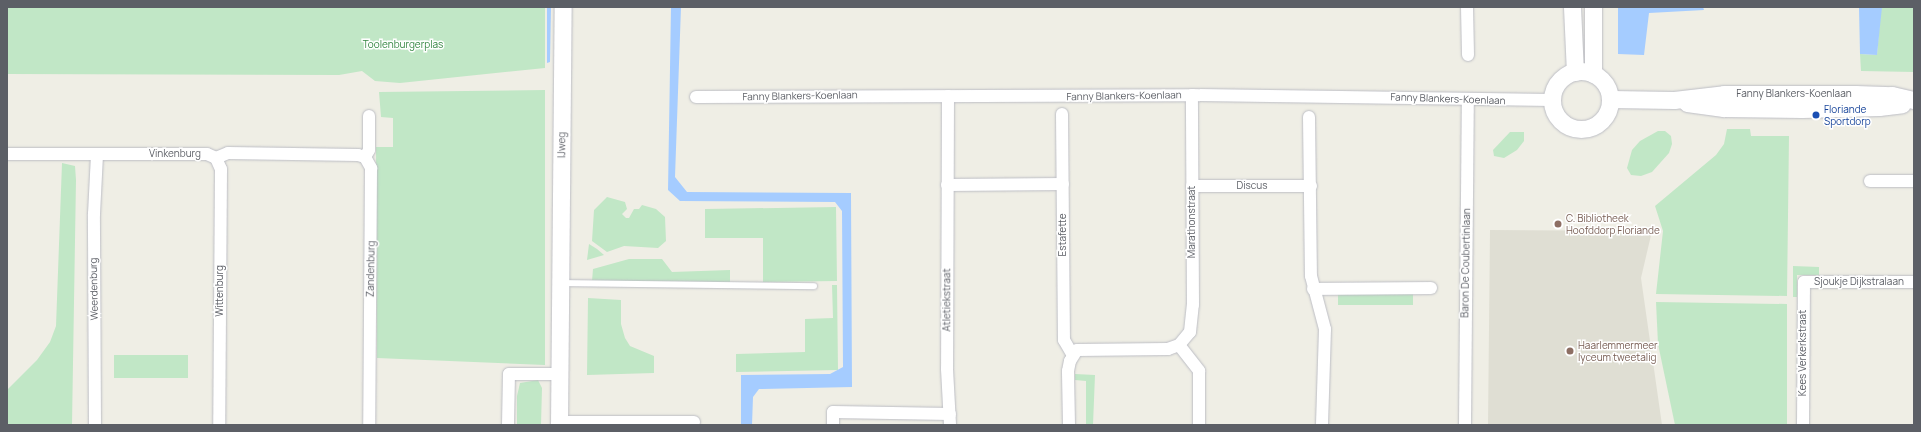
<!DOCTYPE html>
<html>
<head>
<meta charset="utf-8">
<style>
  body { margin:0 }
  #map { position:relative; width:1921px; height:432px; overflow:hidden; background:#efeee5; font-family:Manrope,sans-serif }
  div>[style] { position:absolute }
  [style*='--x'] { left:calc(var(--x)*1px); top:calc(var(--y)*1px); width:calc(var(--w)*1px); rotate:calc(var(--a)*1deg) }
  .education>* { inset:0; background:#dfded3 }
  .green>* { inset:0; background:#c1e7c6; transform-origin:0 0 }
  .water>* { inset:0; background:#a5ccff }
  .roads { filter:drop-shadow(0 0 1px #bcbdc4) drop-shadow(0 0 1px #bcbdc4) }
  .lane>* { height:6px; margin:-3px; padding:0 3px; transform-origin:3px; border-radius:3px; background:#fff }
  .street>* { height:12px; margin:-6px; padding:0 6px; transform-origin:6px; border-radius:6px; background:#fff }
  .secondary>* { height:17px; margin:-8.5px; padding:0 8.5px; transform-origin:8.5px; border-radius:8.5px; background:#fff }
  .secondary>.ring { margin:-8.5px; padding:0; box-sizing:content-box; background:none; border:17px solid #fff; border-radius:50% }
  .dots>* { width:11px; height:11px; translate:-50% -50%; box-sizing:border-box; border:2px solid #fff; border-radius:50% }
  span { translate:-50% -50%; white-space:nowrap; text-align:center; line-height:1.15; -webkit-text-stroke:3px #fff; paint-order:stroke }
  .park-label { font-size:10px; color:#338641 }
  .street-label { font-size:10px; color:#5c5f66 }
  .transit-label { font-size:10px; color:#164399 }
  .left { translate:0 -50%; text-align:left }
  .education-label { font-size:10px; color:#785e54 }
  .frame { position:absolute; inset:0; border:8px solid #5c5f66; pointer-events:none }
</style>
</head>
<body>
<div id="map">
  <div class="education">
    <i style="clip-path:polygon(1490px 230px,1652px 231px,1641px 278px,1662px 425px,1488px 425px)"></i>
  </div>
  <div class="green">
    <i style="clip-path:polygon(7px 7px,545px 7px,545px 68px,400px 83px,375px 81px,362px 71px,339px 75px,7px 74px)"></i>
    <i style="clip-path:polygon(1881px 7px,1914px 7px,1914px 72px,1861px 71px,1860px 54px,1877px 55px)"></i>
    <i style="clip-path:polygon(545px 90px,545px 365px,377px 358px,376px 147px,393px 147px,393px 118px,381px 117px,379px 92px)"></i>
    <i style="clip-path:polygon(1727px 129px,1750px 129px,1751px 136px,1789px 136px,1787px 296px,1656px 294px,1663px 231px,1655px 206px,1716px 155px,1724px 144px)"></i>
    <i style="clip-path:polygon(1658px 131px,1665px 131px,1671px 136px,1672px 144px,1669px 153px,1652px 172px,1641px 176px,1631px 175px,1627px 168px,1632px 150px,1640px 141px)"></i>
    <i style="clip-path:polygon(1510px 132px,1524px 132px,1524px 141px,1517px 150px,1504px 158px,1494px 156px,1493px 150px)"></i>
    <i style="clip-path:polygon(62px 163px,75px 166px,76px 180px,72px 425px,7px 425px,7px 390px,37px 360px,50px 342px,56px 326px)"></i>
    <i style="clip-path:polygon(607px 197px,625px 202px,627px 209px,622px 214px,626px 218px,629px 218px,634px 209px,639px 209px,642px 205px,656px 209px,665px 217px,666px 241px,658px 248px,624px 246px,607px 252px,592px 241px,594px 210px)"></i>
    <i style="clip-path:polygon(836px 207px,837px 281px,763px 282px,763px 238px,705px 238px,705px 209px)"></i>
    <i style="clip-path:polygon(589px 244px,597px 249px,604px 255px,587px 260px)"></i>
    <i style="clip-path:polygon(629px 259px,662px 259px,672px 272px,730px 270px,730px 282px,592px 281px,593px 269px)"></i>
    <i style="clip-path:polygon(1793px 266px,1819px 267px,1819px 275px,1797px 275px,1797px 297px,1793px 297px)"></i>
    <i style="clip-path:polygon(832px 285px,837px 285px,838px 370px,736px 372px,736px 354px,805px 352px,805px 319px,833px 318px)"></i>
    <i style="left:1413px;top:293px;width:12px;height:75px;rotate:90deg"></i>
    <i style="clip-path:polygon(588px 298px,621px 300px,621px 324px,625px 338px,630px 346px,654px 356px,654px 373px,587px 375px)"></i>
    <i style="clip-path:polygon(1656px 302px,1787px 304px,1787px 425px,1675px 425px,1658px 344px)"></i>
    <i style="left:114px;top:355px;width:74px;height:23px"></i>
    <i style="clip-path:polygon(1075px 374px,1095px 375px,1093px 425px,1086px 425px,1086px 381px,1075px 380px)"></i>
    <i style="clip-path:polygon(538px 380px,542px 388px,541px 425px,517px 425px,517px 396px,520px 383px)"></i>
  </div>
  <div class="water">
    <i style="clip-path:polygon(547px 7px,551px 7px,550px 62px,547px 63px)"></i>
    <i style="clip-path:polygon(671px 7px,681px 7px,675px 177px,687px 192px,851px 193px,852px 387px,759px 389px,753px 397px,752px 425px,741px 425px,741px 375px,830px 374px,843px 367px,842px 211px,835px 202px,680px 201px,668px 190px)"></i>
    <i style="clip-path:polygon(1618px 7px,1703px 7px,1704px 10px,1649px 13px,1644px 55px,1618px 54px)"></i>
    <i style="clip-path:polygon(1859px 7px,1882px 7px,1877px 55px,1860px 54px)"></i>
  </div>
  <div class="roads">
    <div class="lane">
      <i style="--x:561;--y:283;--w:253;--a:0.7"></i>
    </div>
    <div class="street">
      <i style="--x:1467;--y:7;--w:48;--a:88.8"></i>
      <i style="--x:948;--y:96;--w:273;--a:90.2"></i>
      <i style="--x:947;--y:369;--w:56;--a:86.9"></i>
      <i style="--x:696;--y:97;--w:496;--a:-0.2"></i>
      <i style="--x:1192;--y:95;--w:360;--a:0.8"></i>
      <i style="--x:1062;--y:114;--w:226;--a:89.5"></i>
      <i style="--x:1064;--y:340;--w:16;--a:60"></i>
      <i style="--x:369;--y:116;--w:34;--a:90"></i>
      <i style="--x:369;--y:150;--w:8;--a:120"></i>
      <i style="--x:365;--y:157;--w:13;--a:61"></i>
      <i style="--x:371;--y:168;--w:257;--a:90.4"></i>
      <i style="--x:1309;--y:117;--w:159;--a:89.3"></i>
      <i style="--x:1311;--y:276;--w:55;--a:75.2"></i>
      <i style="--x:1325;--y:329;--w:96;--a:91.8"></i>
      <i style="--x:7;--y:154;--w:200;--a:0"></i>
      <i style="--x:207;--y:154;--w:10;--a:24"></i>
      <i style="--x:216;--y:158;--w:13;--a:-23"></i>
      <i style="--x:228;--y:153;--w:130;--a:0.9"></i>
      <i style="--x:358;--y:155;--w:7;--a:16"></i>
      <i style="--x:216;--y:158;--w:12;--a:66"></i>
      <i style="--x:221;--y:169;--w:256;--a:90.4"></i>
      <i style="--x:1870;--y:181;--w:44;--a:0"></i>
      <i style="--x:947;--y:185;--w:116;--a:-0.5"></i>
      <i style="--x:1192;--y:186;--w:119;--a:0"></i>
      <i style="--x:1313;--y:289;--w:118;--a:-0.5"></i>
      <i style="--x:1179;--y:345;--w:33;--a:52"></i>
      <i style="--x:1199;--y:371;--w:54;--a:90"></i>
      <i style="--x:559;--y:422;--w:135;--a:0"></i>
      <i style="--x:95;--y:425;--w:211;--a:-90.3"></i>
      <i style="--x:94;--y:214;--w:60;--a:-87.1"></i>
      <i style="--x:508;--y:425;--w:51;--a:-88.9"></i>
      <i style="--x:509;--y:374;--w:50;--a:0"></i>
      <i style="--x:833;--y:425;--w:13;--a:-90"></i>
      <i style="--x:833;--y:412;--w:117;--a:1"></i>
      <i style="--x:1069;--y:425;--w:54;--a:-91.1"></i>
      <i style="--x:1068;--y:371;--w:10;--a:-79"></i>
      <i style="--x:1070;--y:361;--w:13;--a:-58"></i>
      <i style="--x:1077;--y:350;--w:91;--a:-0.6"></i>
      <i style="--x:1168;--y:349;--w:12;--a:-20"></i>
      <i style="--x:1179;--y:345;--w:17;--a:-50"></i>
      <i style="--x:1190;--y:332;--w:27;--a:-84"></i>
      <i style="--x:1193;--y:305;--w:210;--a:-90.3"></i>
      <i style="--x:1465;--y:425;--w:325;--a:-89.5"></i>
      <i style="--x:1803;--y:425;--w:143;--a:-89.6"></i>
      <i style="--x:1804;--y:282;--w:110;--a:0"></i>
    </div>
    <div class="secondary">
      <i style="--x:1572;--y:7;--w:65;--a:87.4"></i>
      <i style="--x:1593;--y:7;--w:67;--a:90"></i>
      <i class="ring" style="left:1552px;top:71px;width:41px;height:41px"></i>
      <i style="--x:1611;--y:99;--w:63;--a:0.9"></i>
      <i style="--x:1674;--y:100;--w:50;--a:-6.8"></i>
      <i style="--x:1724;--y:94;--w:131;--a:0"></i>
      <i style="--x:1855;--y:94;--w:37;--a:2"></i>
      <i style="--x:1892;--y:95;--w:23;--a:13"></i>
      <i style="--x:1687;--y:103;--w:37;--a:8"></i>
      <i style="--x:1724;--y:108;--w:78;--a:0.7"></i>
      <i style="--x:1802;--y:109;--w:77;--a:-1.5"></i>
      <i style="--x:1879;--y:107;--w:23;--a:-7"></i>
      <i style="--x:559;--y:425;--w:418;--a:-89.5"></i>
    </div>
  </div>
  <div class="dots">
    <i style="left:1816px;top:115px;background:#1a4fb4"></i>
    <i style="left:1558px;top:224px;background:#8d6e63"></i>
    <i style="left:1570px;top:351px;background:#8d6e63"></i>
  </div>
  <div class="park-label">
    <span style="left:403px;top:45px">Toolenburgerplas</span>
  </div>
  <div class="street-label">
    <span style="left:1794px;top:94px">Fanny Blankers-Koenlaan</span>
    <span style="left:800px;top:96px;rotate:-1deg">Fanny Blankers-Koenlaan</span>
    <span style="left:1124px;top:96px;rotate:-1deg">Fanny Blankers-Koenlaan</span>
    <span style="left:1448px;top:99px;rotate:2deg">Fanny Blankers-Koenlaan</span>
    <span style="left:562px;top:145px;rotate:-90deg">IJweg</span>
    <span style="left:175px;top:154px">Vinkenburg</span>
    <span style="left:1252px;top:186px">Discus</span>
    <span style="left:1192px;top:222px;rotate:-90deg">Marathonstraat</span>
    <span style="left:1063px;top:235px;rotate:-90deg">Estafette</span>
    <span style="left:1466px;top:263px;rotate:-89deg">Baron De Coubertinlaan</span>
    <span style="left:371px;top:269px;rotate:-89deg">Zandenburg</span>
    <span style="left:1859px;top:282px">Sjoukje Dijkstralaan</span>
    <span style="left:94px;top:289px;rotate:-91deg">Weerdenburg</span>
    <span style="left:220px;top:291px;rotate:-90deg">Wittenburg</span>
    <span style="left:947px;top:300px;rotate:-90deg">Atletiekstraat</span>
    <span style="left:1803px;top:353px;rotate:-90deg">Kees Verkerkstraat</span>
  </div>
  <div class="transit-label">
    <span class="left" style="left:1824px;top:115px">Floriande<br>Sportdorp</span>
  </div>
  <div class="education-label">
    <span class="left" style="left:1566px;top:224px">C. Bibliotheek<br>Hoofddorp Floriande</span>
    <span class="left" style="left:1578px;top:351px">Haarlemmermeer<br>lyceum tweetalig</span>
  </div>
  <div class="frame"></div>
</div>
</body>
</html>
